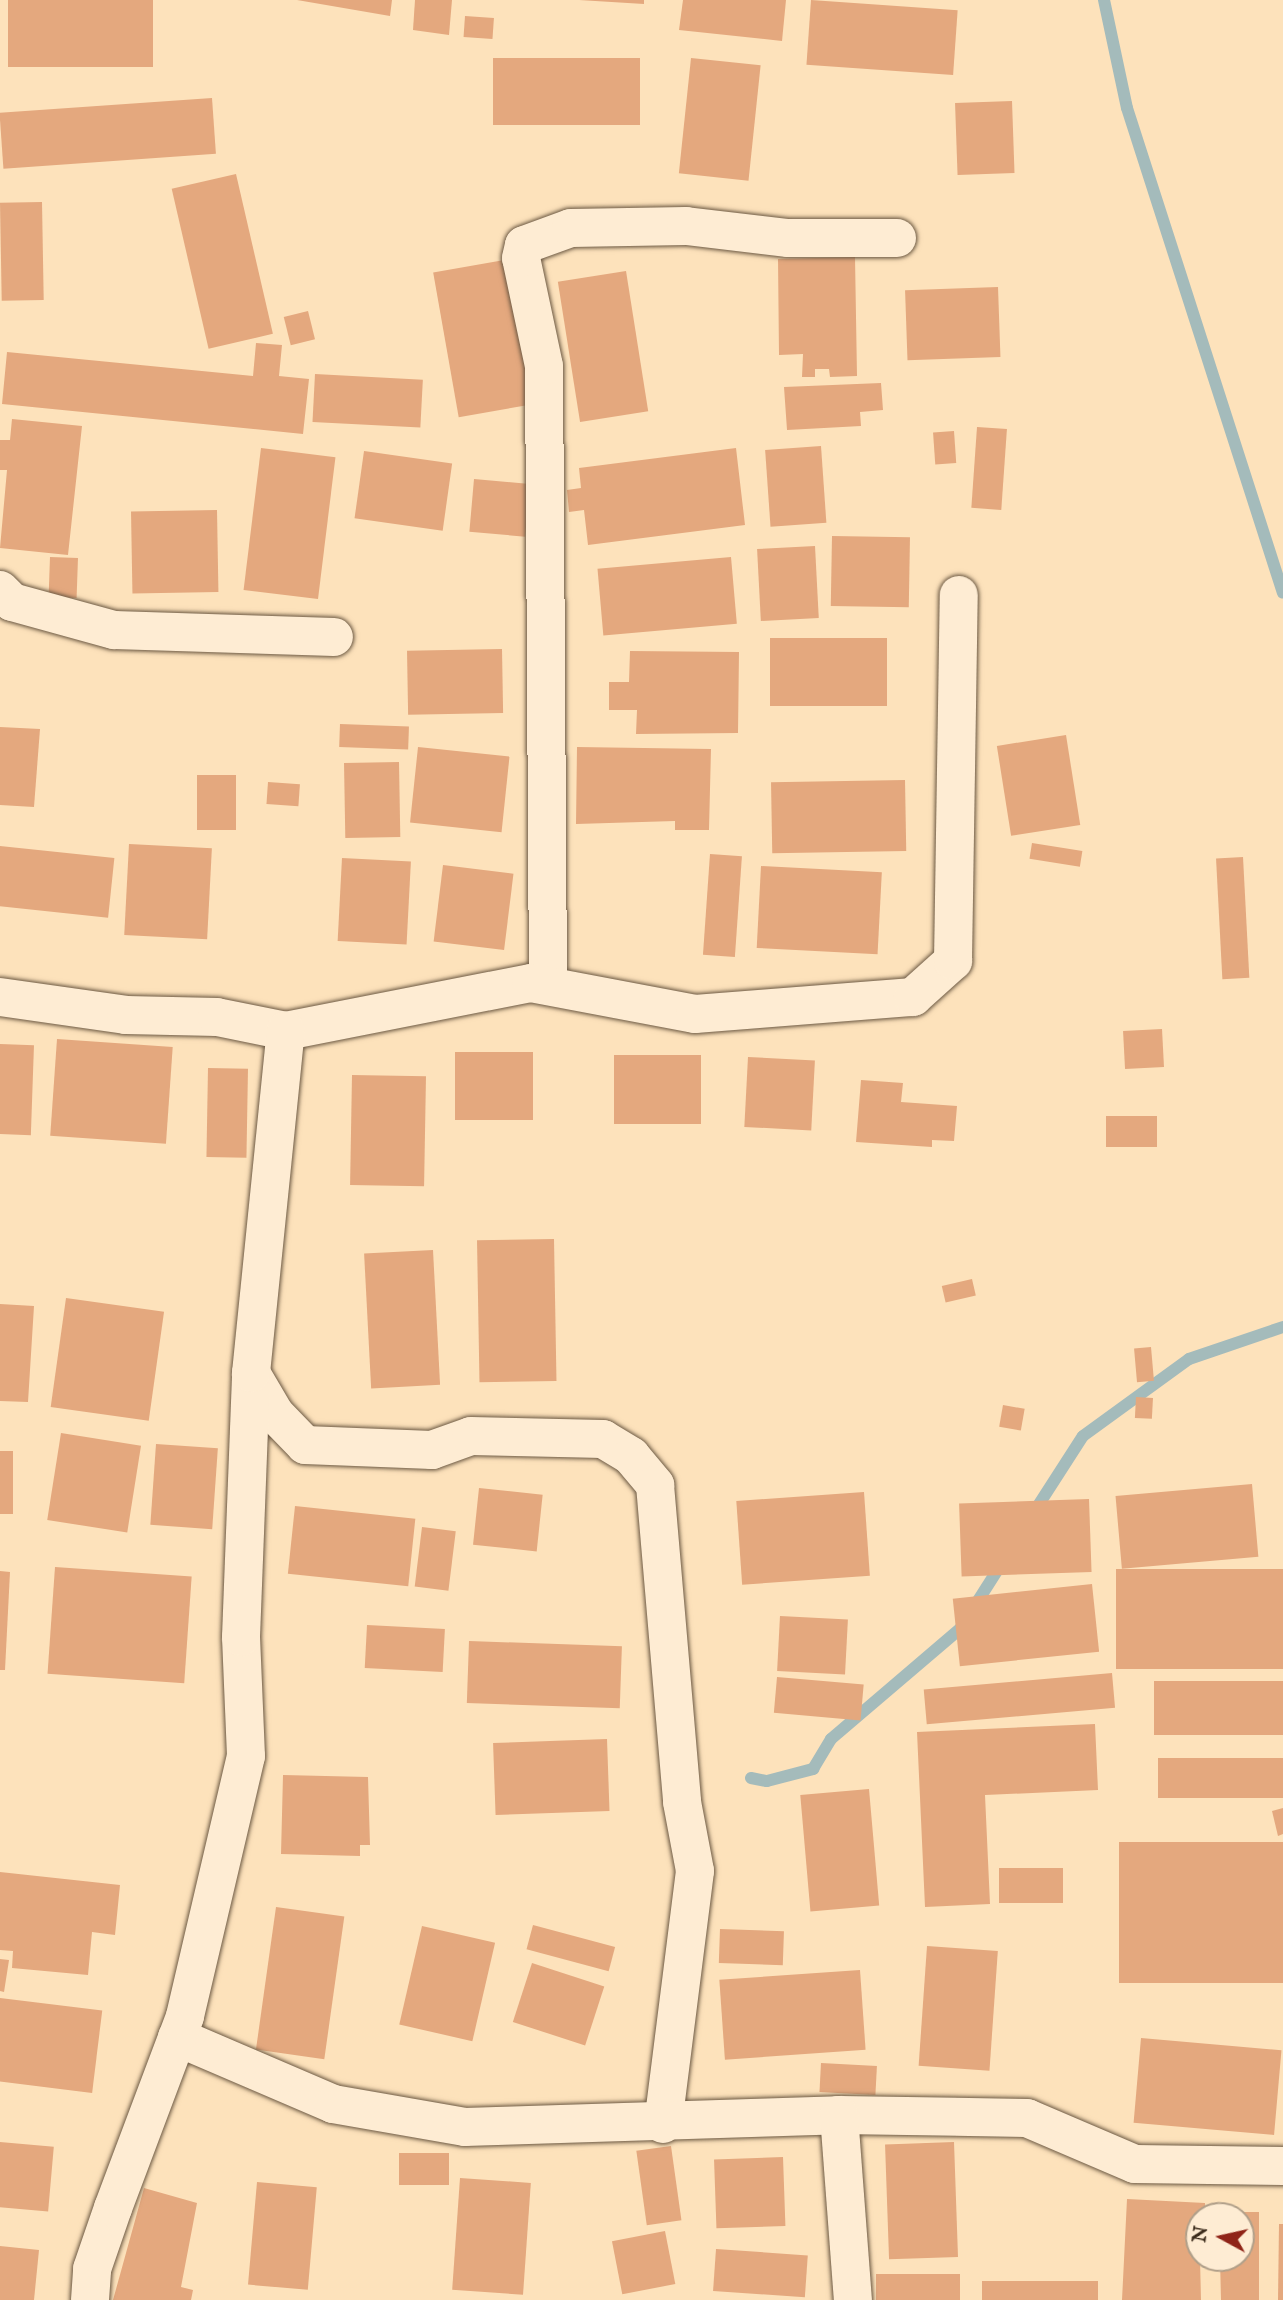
<!DOCTYPE html>
<html>
<head>
<meta charset="utf-8">
<style>
  body { margin:0 }
  #map { position:relative; width:1283px; height:2300px; overflow:hidden; background:#fde2bb; font-family:"IM FELL English",serif }
  div>[style] { position:absolute }
  [style*='--x'] { left:calc(var(--x)*1px); top:calc(var(--y)*1px); width:calc(var(--w)*1px); rotate:calc(var(--a)*1deg) }
  .stream>* { height:12px; margin:-6px; padding:0 6px; transform-origin:6px; border-radius:6px; background:#a4bbbb }
  .building>* { inset:0; background:#e4a87e; transform-origin:0 0 }
  .roads { filter:drop-shadow(0 0 2px #6c5943) drop-shadow(0 0 2px #6c5943) }
  .minor>* { height:38px; margin:-19px; padding:0 19px; transform-origin:19px; border-radius:19px; background:#feecd3 }
  span { translate:-50% -50%; white-space:nowrap; text-align:center; line-height:1.15; -webkit-text-stroke:5px #feecd3; paint-order:stroke }
  .north { position:absolute; left:1185px; top:2202px; width:70px; height:70px; box-sizing:border-box; background:#feecd3; border:2px solid #b09f89; border-radius:50%; rotate:278deg; font-size:19px; font-weight:700; line-height:28px; text-align:center; color:#3b2b1b }
  .north::after { content:''; display:block; margin:auto; width:24px; height:32px; background:#8f2418; clip-path:polygon(50% 0,100% 100%,50% 72%,0 100%) }
</style>
</head>
<body>
<div id="map">
  <div class="stream">
    <i style="--x:1104;--y:0;--w:110;--a:78"></i>
    <i style="--x:1127;--y:108;--w:509;--a:72.17"></i>
    <i style="--x:1034;--y:1512;--w:90;--a:-57.2"></i>
    <i style="--x:1083;--y:1436;--w:131;--a:-36"></i>
    <i style="--x:1189;--y:1359;--w:99;--a:-18.8"></i>
    <i style="--x:751;--y:1778;--w:16;--a:11"></i>
    <i style="--x:767;--y:1781;--w:48;--a:-14.6"></i>
    <i style="--x:813;--y:1769;--w:35;--a:-59"></i>
    <i style="--x:831;--y:1739;--w:170;--a:-40.5"></i>
    <i style="--x:960;--y:1629;--w:82;--a:-57.5"></i>
  </div>
  <div class="building">
    <i style="left:8px;top:0;width:145px;height:67px"></i>
    <i style="clip-path:polygon(297px 0,392px 0,390px 16px)"></i>
    <i style="clip-path:polygon(415px 0,452px 0,449px 35px,413px 30px)"></i>
    <i style="clip-path:polygon(579px 0,644px 0,644px 4px)"></i>
    <i style="clip-path:polygon(683px 0,786px 0,782px 41px,679px 30px)"></i>
    <i style="left:811px;top:0;width:147px;height:65px;rotate:4deg"></i>
    <i style="left:465px;top:16px;width:29px;height:21px;rotate:4deg"></i>
    <i style="left:493px;top:58px;width:147px;height:67px"></i>
    <i style="left:691px;top:58px;width:70px;height:116px;rotate:6deg"></i>
    <i style="left:212px;top:98px;width:56px;height:213px;rotate:86deg"></i>
    <i style="left:1012px;top:101px;width:72px;height:57px;rotate:88deg"></i>
    <i style="left:236px;top:174px;width:164px;height:66px;rotate:77deg"></i>
    <i style="left:42px;top:202px;width:98px;height:42px;rotate:89deg"></i>
    <i style="clip-path:polygon(855px 257px,857px 376px,830px 377px,829px 369px,815px 369px,815px 377px,802px 377px,803px 354px,779px 355px,778px 259px)"></i>
    <i style="left:510px;top:259px;width:147px;height:78px;rotate:80deg"></i>
    <i style="left:626px;top:271px;width:142px;height:69px;rotate:81deg"></i>
    <i style="left:998px;top:287px;width:70px;height:93px;rotate:88deg"></i>
    <i style="left:308px;top:311px;width:29px;height:25px;rotate:76deg"></i>
    <i style="clip-path:polygon(256px 343px,282px 345px,279px 376px,309px 379px,303px 434px,2px 404px,7px 352px,253px 376px)"></i>
    <i style="left:315px;top:374px;width:108px;height:48px;rotate:3deg"></i>
    <i style="clip-path:polygon(881px 383px,883px 410px,860px 412px,861px 426px,787px 430px,784px 387px)"></i>
    <i style="clip-path:polygon(12px 419px,82px 426px,68px 555px,0 548px,7px 470px,0 470px,0 440px,10px 440px)"></i>
    <i style="left:977px;top:427px;width:30px;height:81px;rotate:4deg"></i>
    <i style="left:954px;top:431px;width:32px;height:21px;rotate:86deg"></i>
    <i style="left:821px;top:446px;width:77px;height:56px;rotate:86deg"></i>
    <i style="left:261px;top:448px;width:75px;height:143px;rotate:7deg"></i>
    <i style="clip-path:polygon(736px 448px,745px 525px,588px 545px,584px 510px,569px 512px,567px 490px,581px 488px,579px 468px)"></i>
    <i style="left:364px;top:451px;width:89px;height:68px;rotate:8deg"></i>
    <i style="left:474px;top:479px;width:56px;height:53px;rotate:5deg"></i>
    <i style="left:217px;top:510px;width:82px;height:86px;rotate:89deg"></i>
    <i style="left:832px;top:536px;width:78px;height:70px;rotate:1deg"></i>
    <i style="left:815px;top:546px;width:72px;height:58px;rotate:87deg"></i>
    <i style="left:50px;top:557px;width:28px;height:40px;rotate:2deg"></i>
    <i style="left:731px;top:557px;width:67px;height:134px;rotate:85deg"></i>
    <i style="left:770px;top:638px;width:117px;height:68px"></i>
    <i style="left:502px;top:649px;width:64px;height:95px;rotate:89deg"></i>
    <i style="clip-path:polygon(630px 651px,739px 652px,738px 733px,636px 734px,637px 710px,609px 710px,609px 682px,629px 682px)"></i>
    <i style="left:340px;top:724px;width:69px;height:23px;rotate:2deg"></i>
    <i style="clip-path:polygon(0 727px,40px 729px,34px 807px,0 805px)"></i>
    <i style="left:1066px;top:735px;width:91px;height:70px;rotate:81deg"></i>
    <i style="left:418px;top:747px;width:92px;height:76px;rotate:6deg"></i>
    <i style="clip-path:polygon(577px 747px,711px 749px,709px 830px,675px 830px,675px 821px,576px 824px)"></i>
    <i style="left:399px;top:762px;width:75px;height:55px;rotate:89deg"></i>
    <i style="left:197px;top:775px;width:39px;height:55px"></i>
    <i style="left:905px;top:780px;width:71px;height:134px;rotate:89deg"></i>
    <i style="left:268px;top:782px;width:32px;height:22px;rotate:4deg"></i>
    <i style="left:1032px;top:843px;width:51px;height:16px;rotate:9deg"></i>
    <i style="left:129px;top:844px;width:83px;height:91px;rotate:3deg"></i>
    <i style="left:0;top:846px;width:115px;height:60px;rotate:6deg"></i>
    <i style="left:710px;top:854px;width:32px;height:101px;rotate:4deg"></i>
    <i style="left:1243px;top:857px;width:121px;height:27px;rotate:87deg"></i>
    <i style="left:342px;top:858px;width:69px;height:83px;rotate:3deg"></i>
    <i style="left:443px;top:865px;width:71px;height:77px;rotate:7deg"></i>
    <i style="left:761px;top:866px;width:121px;height:82px;rotate:3deg"></i>
    <i style="left:1162px;top:1029px;width:38px;height:39px;rotate:87deg"></i>
    <i style="left:57px;top:1039px;width:116px;height:97px;rotate:4deg"></i>
    <i style="left:0;top:1044px;width:34px;height:90px;rotate:2deg"></i>
    <i style="left:455px;top:1052px;width:78px;height:68px"></i>
    <i style="left:701px;top:1055px;width:69px;height:87px;rotate:90deg"></i>
    <i style="left:748px;top:1057px;width:67px;height:70px;rotate:3deg"></i>
    <i style="left:208px;top:1068px;width:40px;height:89px;rotate:1deg"></i>
    <i style="left:352px;top:1075px;width:74px;height:110px;rotate:1deg"></i>
    <i style="clip-path:polygon(861px 1080px,903px 1083px,901px 1102px,957px 1106px,954px 1141px,932px 1140px,932px 1147px,856px 1142px)"></i>
    <i style="left:1106px;top:1116px;width:51px;height:31px"></i>
    <i style="left:554px;top:1239px;width:142px;height:77px;rotate:89deg"></i>
    <i style="left:433px;top:1250px;width:135px;height:69px;rotate:87deg"></i>
    <i style="left:972px;top:1279px;width:17px;height:31px;rotate:77deg"></i>
    <i style="left:66px;top:1298px;width:99px;height:110px;rotate:8deg"></i>
    <i style="clip-path:polygon(0 1304px,34px 1306px,28px 1402px,0 1401px)"></i>
    <i style="left:1151px;top:1347px;width:34px;height:17px;rotate:85deg"></i>
    <i style="left:1136px;top:1397px;width:17px;height:21px;rotate:3deg"></i>
    <i style="left:1003px;top:1405px;width:22px;height:22px;rotate:10deg"></i>
    <i style="left:61px;top:1433px;width:81px;height:88px;rotate:9deg"></i>
    <i style="left:156px;top:1444px;width:62px;height:81px;rotate:4deg"></i>
    <i style="left:0;top:1451px;width:13px;height:63px"></i>
    <i style="left:1252px;top:1484px;width:73px;height:137px;rotate:85deg"></i>
    <i style="left:479px;top:1488px;width:64px;height:57px;rotate:6deg"></i>
    <i style="left:864px;top:1492px;width:84px;height:128px;rotate:86deg"></i>
    <i style="left:1089px;top:1499px;width:73px;height:130px;rotate:88deg"></i>
    <i style="left:295px;top:1506px;width:121px;height:68px;rotate:6deg"></i>
    <i style="left:422px;top:1527px;width:34px;height:60px;rotate:7deg"></i>
    <i style="left:55px;top:1567px;width:137px;height:107px;rotate:4deg"></i>
    <i style="left:1283px;top:1569px;width:100px;height:167px;rotate:90deg"></i>
    <i style="clip-path:polygon(0 1571px,10px 1572px,5px 1670px,0 1670px)"></i>
    <i style="left:1092px;top:1584px;width:68px;height:140px;rotate:84deg"></i>
    <i style="left:780px;top:1616px;width:68px;height:55px;rotate:3deg"></i>
    <i style="left:367px;top:1625px;width:78px;height:43px;rotate:3deg"></i>
    <i style="left:469px;top:1641px;width:153px;height:62px;rotate:2deg"></i>
    <i style="left:1112px;top:1673px;width:35px;height:189px;rotate:85deg"></i>
    <i style="left:777px;top:1677px;width:87px;height:36px;rotate:5deg"></i>
    <i style="left:1283px;top:1681px;width:54px;height:129px;rotate:90deg"></i>
    <i style="clip-path:polygon(1095px 1724px,1098px 1790px,985px 1795px,990px 1904px,925px 1907px,917px 1732px)"></i>
    <i style="left:607px;top:1739px;width:72px;height:114px;rotate:88deg"></i>
    <i style="left:1283px;top:1758px;width:40px;height:125px;rotate:90deg"></i>
    <i style="clip-path:polygon(283px 1775px,368px 1777px,370px 1845px,360px 1845px,360px 1856px,281px 1854px)"></i>
    <i style="left:869px;top:1789px;width:117px;height:69px;rotate:85deg"></i>
    <i style="clip-path:polygon(1283px 1808px,1283px 1834px,1278px 1836px,1272px 1811px)"></i>
    <i style="left:1283px;top:1842px;width:141px;height:164px;rotate:90deg"></i>
    <i style="left:999px;top:1868px;width:64px;height:35px"></i>
    <i style="clip-path:polygon(0 1872px,120px 1885px,115px 1935px,92px 1932px,88px 1975px,12px 1968px,13px 1951px,0 1950px)"></i>
    <i style="left:276px;top:1907px;width:69px;height:144px;rotate:8deg"></i>
    <i style="left:533px;top:1925px;width:85px;height:25px;rotate:15deg"></i>
    <i style="left:422px;top:1926px;width:75px;height:101px;rotate:13deg"></i>
    <i style="left:720px;top:1929px;width:64px;height:34px;rotate:2deg"></i>
    <i style="left:927px;top:1946px;width:71px;height:120px;rotate:4deg"></i>
    <i style="clip-path:polygon(0 1959px,9px 1960px,4px 1992px,0 1991px)"></i>
    <i style="left:532px;top:1963px;width:76px;height:62px;rotate:18deg"></i>
    <i style="left:860px;top:1970px;width:80px;height:141px;rotate:86deg"></i>
    <i style="left:0;top:1998px;width:103px;height:83px;rotate:7deg"></i>
    <i style="left:1141px;top:2038px;width:141px;height:85px;rotate:5deg"></i>
    <i style="left:821px;top:2063px;width:56px;height:29px;rotate:3deg"></i>
    <i style="left:0;top:2142px;width:54px;height:65px;rotate:5deg"></i>
    <i style="left:954px;top:2142px;width:115px;height:69px;rotate:88deg"></i>
    <i style="left:671px;top:2146px;width:75px;height:35px;rotate:82deg"></i>
    <i style="left:399px;top:2153px;width:50px;height:32px"></i>
    <i style="left:783px;top:2157px;width:69px;height:69px;rotate:88deg"></i>
    <i style="left:460px;top:2178px;width:71px;height:112px;rotate:4deg"></i>
    <i style="left:257px;top:2182px;width:60px;height:103px;rotate:5deg"></i>
    <i style="clip-path:polygon(144px 2188px,197px 2203px,181px 2287px,193px 2290px,191px 2300px,113px 2300px)"></i>
    <i style="clip-path:polygon(1127px 2199px,1205px 2203px,1205px 2216px,1199px 2216px,1201px 2300px,1122px 2300px)"></i>
    <i style="clip-path:polygon(1220px 2212px,1259px 2212px,1259px 2300px,1221px 2300px,1220px 2258px,1241px 2258px,1241px 2216px)"></i>
    <i style="clip-path:polygon(1279px 2224px,1283px 2224px,1283px 2300px,1278px 2300px)"></i>
    <i style="left:665px;top:2231px;width:54px;height:54px;rotate:79deg"></i>
    <i style="clip-path:polygon(0 2246px,39px 2250px,34px 2300px,0 2300px)"></i>
    <i style="left:716px;top:2249px;width:92px;height:42px;rotate:4deg"></i>
    <i style="left:876px;top:2274px;width:84px;height:26px"></i>
    <i style="left:1098px;top:2281px;width:19px;height:116px;rotate:90deg"></i>
  </div>
  <div class="roads">
    <div class="minor">
      <i style="--x:0;--y:590;--w:17;--a:45"></i>
      <i style="--x:12;--y:602;--w:106;--a:15.4"></i>
      <i style="--x:114;--y:630;--w:220;--a:1.8"></i>
      <i style="--x:548;--y:984;--w:618;--a:-90.37"></i>
      <i style="--x:544;--y:366;--w:110;--a:-102"></i>
      <i style="--x:521;--y:258;--w:13;--a:-77"></i>
      <i style="--x:524;--y:245;--w:50;--a:-19.9"></i>
      <i style="--x:571;--y:228;--w:115;--a:-1"></i>
      <i style="--x:686;--y:226;--w:103;--a:6.7"></i>
      <i style="--x:788;--y:238;--w:109;--a:0"></i>
      <i style="--x:0;--y:997;--w:127;--a:8.1"></i>
      <i style="--x:126;--y:1015;--w:91;--a:1.3"></i>
      <i style="--x:217;--y:1017;--w:70;--a:11.5"></i>
      <i style="--x:286;--y:1031;--w:250;--a:-11.1"></i>
      <i style="--x:531;--y:983;--w:167;--a:10.7"></i>
      <i style="--x:695;--y:1014;--w:219;--a:-4.5"></i>
      <i style="--x:913;--y:997;--w:54;--a:-42"></i>
      <i style="--x:953;--y:961;--w:366;--a:-89.1"></i>
      <i style="--x:251;--y:1373;--w:48;--a:59.7"></i>
      <i style="--x:275;--y:1414;--w:43;--a:45.9"></i>
      <i style="--x:305;--y:1445;--w:127;--a:2.3"></i>
      <i style="--x:432;--y:1450;--w:41;--a:-19.7"></i>
      <i style="--x:471;--y:1436;--w:132;--a:1.3"></i>
      <i style="--x:603;--y:1439;--w:33;--a:31"></i>
      <i style="--x:631;--y:1456;--w:38;--a:50"></i>
      <i style="--x:655;--y:1485;--w:318;--a:85.1"></i>
      <i style="--x:682;--y:1802;--w:70;--a:79.3"></i>
      <i style="--x:695;--y:1871;--w:255;--a:97.2"></i>
      <i style="--x:177;--y:2037;--w:170;--a:23.2"></i>
      <i style="--x:333;--y:2104;--w:134;--a:9.9"></i>
      <i style="--x:465;--y:2127;--w:374;--a:-1.8"></i>
      <i style="--x:839;--y:2115;--w:188;--a:0.9"></i>
      <i style="--x:1027;--y:2118;--w:117;--a:23.1"></i>
      <i style="--x:1135;--y:2164;--w:148;--a:0.8"></i>
      <i style="--x:839;--y:2115;--w:186;--a:85.7"></i>
      <i style="--x:90;--y:2300;--w:31;--a:-86"></i>
      <i style="--x:92;--y:2269;--w:65;--a:-71"></i>
      <i style="--x:113;--y:2208;--w:205;--a:-69.4"></i>
      <i style="--x:185;--y:2016;--w:267;--a:-76.8"></i>
      <i style="--x:246;--y:1756;--w:119;--a:-92.4"></i>
      <i style="--x:241;--y:1637;--w:264;--a:-87.8"></i>
      <i style="--x:251;--y:1373;--w:344;--a:-84.2"></i>
    </div>
  </div>
  <div class="north">N</div>
</div>
</body>
</html>
